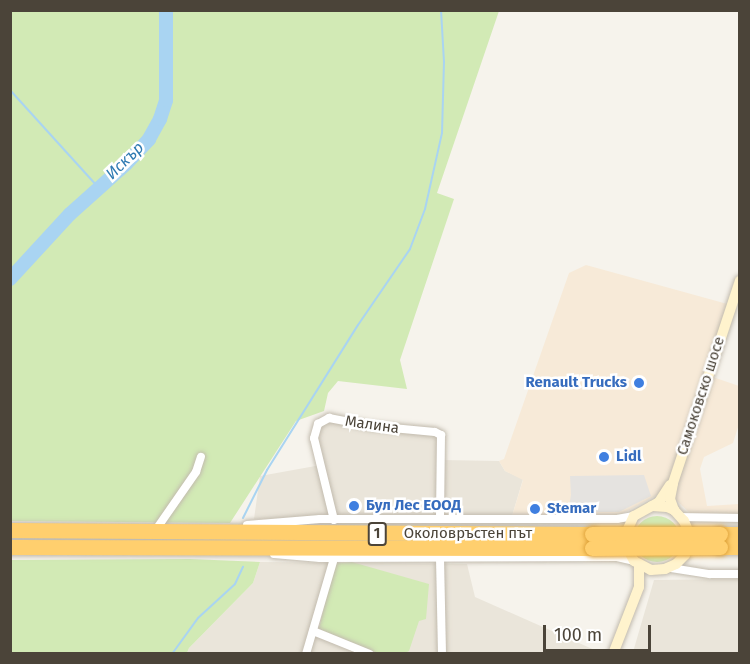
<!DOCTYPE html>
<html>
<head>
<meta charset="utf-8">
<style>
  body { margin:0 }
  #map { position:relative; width:750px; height:664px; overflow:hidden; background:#f6f3ec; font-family:"Fira Sans",sans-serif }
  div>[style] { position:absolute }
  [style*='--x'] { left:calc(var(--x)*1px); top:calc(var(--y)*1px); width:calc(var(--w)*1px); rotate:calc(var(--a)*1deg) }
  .residential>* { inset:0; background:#eae5da }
  .commercial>* { inset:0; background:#f7ead8 }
  .green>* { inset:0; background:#d2eab5 }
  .round { border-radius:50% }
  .parking>* { inset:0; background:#e5e3e0 }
  .stream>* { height:2px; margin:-1px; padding:0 1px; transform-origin:1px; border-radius:1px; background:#a9d4f2 }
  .river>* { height:14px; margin:-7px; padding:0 7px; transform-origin:7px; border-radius:7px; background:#a9d4f2 }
  .roads { filter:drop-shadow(0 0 2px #c2bbae) drop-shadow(0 0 2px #c2bbae) }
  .street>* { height:8px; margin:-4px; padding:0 4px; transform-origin:4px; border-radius:4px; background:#fff }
  .secondary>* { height:10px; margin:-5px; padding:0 5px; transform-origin:5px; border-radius:5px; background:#fff3cd }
  .highway>* { height:15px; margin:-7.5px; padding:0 7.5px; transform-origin:7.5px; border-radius:7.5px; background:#ffcf6e }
  .bridges { filter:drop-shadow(0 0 2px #e0a43c) drop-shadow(0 0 2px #e0a43c) }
  .highway-bridge>* { height:15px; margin:-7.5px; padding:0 7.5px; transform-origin:7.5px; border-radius:7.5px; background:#ffcf6e }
  .dots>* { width:16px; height:16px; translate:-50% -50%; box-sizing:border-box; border:3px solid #fff; border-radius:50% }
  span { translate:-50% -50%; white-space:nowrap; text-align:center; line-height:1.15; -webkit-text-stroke:5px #fff; paint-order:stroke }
  .shield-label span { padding:2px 4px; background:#fff; border:2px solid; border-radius:4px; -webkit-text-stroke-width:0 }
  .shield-label { font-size:14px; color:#4b4439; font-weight:700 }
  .shop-label { font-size:15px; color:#366cbe; font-weight:700 }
  .right { translate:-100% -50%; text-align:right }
  .left { translate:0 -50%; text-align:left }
  .street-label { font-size:15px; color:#4b4439 }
  .water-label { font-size:16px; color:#2e7ab2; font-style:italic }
  .frame { position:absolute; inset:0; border:12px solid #4b4439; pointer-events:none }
  .scale { position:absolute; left:543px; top:625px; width:108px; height:27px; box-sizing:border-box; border:3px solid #4b4439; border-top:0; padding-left:8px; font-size:18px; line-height:21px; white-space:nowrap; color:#4b4439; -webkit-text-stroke:4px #fff; paint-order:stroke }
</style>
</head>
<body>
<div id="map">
  <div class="residential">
    <i style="clip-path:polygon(323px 420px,441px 435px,441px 460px,499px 461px,505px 471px,523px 479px,512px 516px,254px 519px,260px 476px,321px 465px,314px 438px)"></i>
    <i style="clip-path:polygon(260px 562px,467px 564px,475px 597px,597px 651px,633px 652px,654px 580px,739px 579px,739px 653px,187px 654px,189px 648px,253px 583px)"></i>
  </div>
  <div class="commercial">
    <i style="clip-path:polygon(586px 265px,731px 305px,707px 375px,739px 386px,739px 424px,733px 443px,704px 457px,700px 469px,707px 506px,739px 504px,739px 516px,692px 515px,675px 499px,659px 494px,618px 516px,512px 516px,523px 480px,505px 471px,499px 461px,504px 459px,569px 273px)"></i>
  </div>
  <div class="green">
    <i style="clip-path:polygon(11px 11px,499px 11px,437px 193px,454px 199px,400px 360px,407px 389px,338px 381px,328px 393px,324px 411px,296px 421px,230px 523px,11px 521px)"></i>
    <i class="round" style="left:634px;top:516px;width:46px;height:46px"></i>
    <i style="clip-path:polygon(190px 559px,260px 562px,253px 583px,189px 648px,187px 653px,11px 653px,11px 560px)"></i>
    <i style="clip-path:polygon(352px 562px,429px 584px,426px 619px,419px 621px,409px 651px,405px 653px,378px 653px,319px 629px,334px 563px)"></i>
  </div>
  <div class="parking">
    <i style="clip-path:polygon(644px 475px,651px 496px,619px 512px,568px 512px,571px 495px,570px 476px)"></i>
  </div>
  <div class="stream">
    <i style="--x:10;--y:90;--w:132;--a:47.8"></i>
    <i style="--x:243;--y:518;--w:54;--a:-63.4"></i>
    <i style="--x:267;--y:470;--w:171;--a:-57.9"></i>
    <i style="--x:358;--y:325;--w:92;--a:-55.6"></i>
    <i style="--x:410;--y:249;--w:43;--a:-69.4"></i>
    <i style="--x:425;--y:209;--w:78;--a:-77.4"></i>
    <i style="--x:442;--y:133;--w:71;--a:-88.4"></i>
    <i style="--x:444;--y:62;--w:52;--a:-93.3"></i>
    <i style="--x:172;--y:654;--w:44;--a:-54.2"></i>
    <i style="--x:198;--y:618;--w:50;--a:-42.6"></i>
    <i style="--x:235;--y:584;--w:19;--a:-65"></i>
  </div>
  <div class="river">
    <i style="--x:10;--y:279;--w:88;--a:-47.3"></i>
    <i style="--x:70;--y:214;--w:75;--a:-41.8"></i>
    <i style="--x:126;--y:164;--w:34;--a:-47"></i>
    <i style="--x:149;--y:139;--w:23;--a:-61"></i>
    <i style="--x:160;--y:119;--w:20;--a:-72"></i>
    <i style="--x:166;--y:100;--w:90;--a:-90"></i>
  </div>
  <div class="roads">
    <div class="street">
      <i style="--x:681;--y:517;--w:59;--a:1"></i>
      <i style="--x:334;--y:520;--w:84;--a:-103.7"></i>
      <i style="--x:314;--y:438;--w:15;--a:-74"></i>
      <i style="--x:318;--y:424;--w:13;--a:-29"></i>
      <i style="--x:329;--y:418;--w:43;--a:10.8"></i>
      <i style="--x:371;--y:426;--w:64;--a:5.4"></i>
      <i style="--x:435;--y:432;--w:7;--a:27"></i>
      <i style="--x:441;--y:435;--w:84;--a:90.7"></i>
      <i style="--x:247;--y:525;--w:73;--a:-4.7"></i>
      <i style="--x:320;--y:519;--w:297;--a:0"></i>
      <i style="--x:617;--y:519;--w:17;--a:-10"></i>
      <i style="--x:155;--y:531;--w:72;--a:-55.2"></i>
      <i style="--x:196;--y:472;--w:16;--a:-72"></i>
      <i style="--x:274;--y:554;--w:46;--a:5"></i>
      <i style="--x:320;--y:558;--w:297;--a:-0.2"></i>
      <i style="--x:617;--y:557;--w:17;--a:13"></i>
      <i style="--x:440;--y:558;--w:96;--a:88.8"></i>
      <i style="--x:671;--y:568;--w:39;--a:9"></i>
      <i style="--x:710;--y:574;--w:30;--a:0"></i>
      <i style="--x:313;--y:631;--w:61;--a:22"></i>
      <i style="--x:306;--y:654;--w:100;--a:-73.7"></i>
    </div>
    <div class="secondary">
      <i style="--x:652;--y:506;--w:15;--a:4"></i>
      <i style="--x:667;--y:507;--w:8;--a:23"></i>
      <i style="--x:674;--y:510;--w:15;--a:48"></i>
      <i style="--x:684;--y:521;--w:13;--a:67"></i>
      <i style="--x:689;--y:533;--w:22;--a:100"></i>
      <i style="--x:685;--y:555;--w:13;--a:135"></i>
      <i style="--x:676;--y:564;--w:12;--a:156"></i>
      <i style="--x:665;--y:569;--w:14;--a:176"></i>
      <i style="--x:651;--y:570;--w:19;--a:-152"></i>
      <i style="--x:634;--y:561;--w:15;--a:-118"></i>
      <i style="--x:627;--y:548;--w:13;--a:-99"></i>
      <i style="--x:625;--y:535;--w:21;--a:-65"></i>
      <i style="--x:634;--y:516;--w:29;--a:-29"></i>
      <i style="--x:659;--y:502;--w:20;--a:-57"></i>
      <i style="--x:674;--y:510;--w:12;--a:-110"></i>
      <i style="--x:670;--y:499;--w:16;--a:-79"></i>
      <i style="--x:673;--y:483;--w:213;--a:-71.7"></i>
      <i style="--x:613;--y:654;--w:72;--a:-68.8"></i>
      <i style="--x:639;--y:587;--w:23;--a:-90"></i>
    </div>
    <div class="highway">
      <i style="--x:10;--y:530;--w:582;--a:0.39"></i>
      <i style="--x:720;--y:534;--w:20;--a:0"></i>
      <i style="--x:10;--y:547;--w:582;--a:0.1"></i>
      <i style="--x:720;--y:547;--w:20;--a:0"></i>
    </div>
  </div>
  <div class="bridges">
    <div class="highway-bridge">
      <i style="--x:592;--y:534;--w:128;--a:0"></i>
      <i style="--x:592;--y:548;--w:128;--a:-0.4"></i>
    </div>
  </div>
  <div class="dots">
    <i style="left:639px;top:383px;background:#3f7fe0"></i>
    <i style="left:604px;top:457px;background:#3f7fe0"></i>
    <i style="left:354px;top:506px;background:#3f7fe0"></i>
    <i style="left:535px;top:509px;background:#3f7fe0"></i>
  </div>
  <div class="shield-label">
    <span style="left:377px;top:534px">1</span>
  </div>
  <div class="shop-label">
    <span class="right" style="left:627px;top:383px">Renault Trucks</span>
    <span class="left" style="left:616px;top:457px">Lidl</span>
    <span class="left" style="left:366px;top:506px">Бул Лес ЕООД</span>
    <span class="left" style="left:547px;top:509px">Stemar</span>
  </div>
  <div class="street-label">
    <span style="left:701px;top:396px;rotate:-72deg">Самоковско шосе</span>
    <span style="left:372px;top:425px;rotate:8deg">Малина</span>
    <span style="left:468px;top:534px">Околовръстен път</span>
  </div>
  <div class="water-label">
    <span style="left:125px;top:161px;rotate:-44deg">Искър</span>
  </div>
  <div class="frame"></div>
  <div class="scale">100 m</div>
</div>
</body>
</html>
